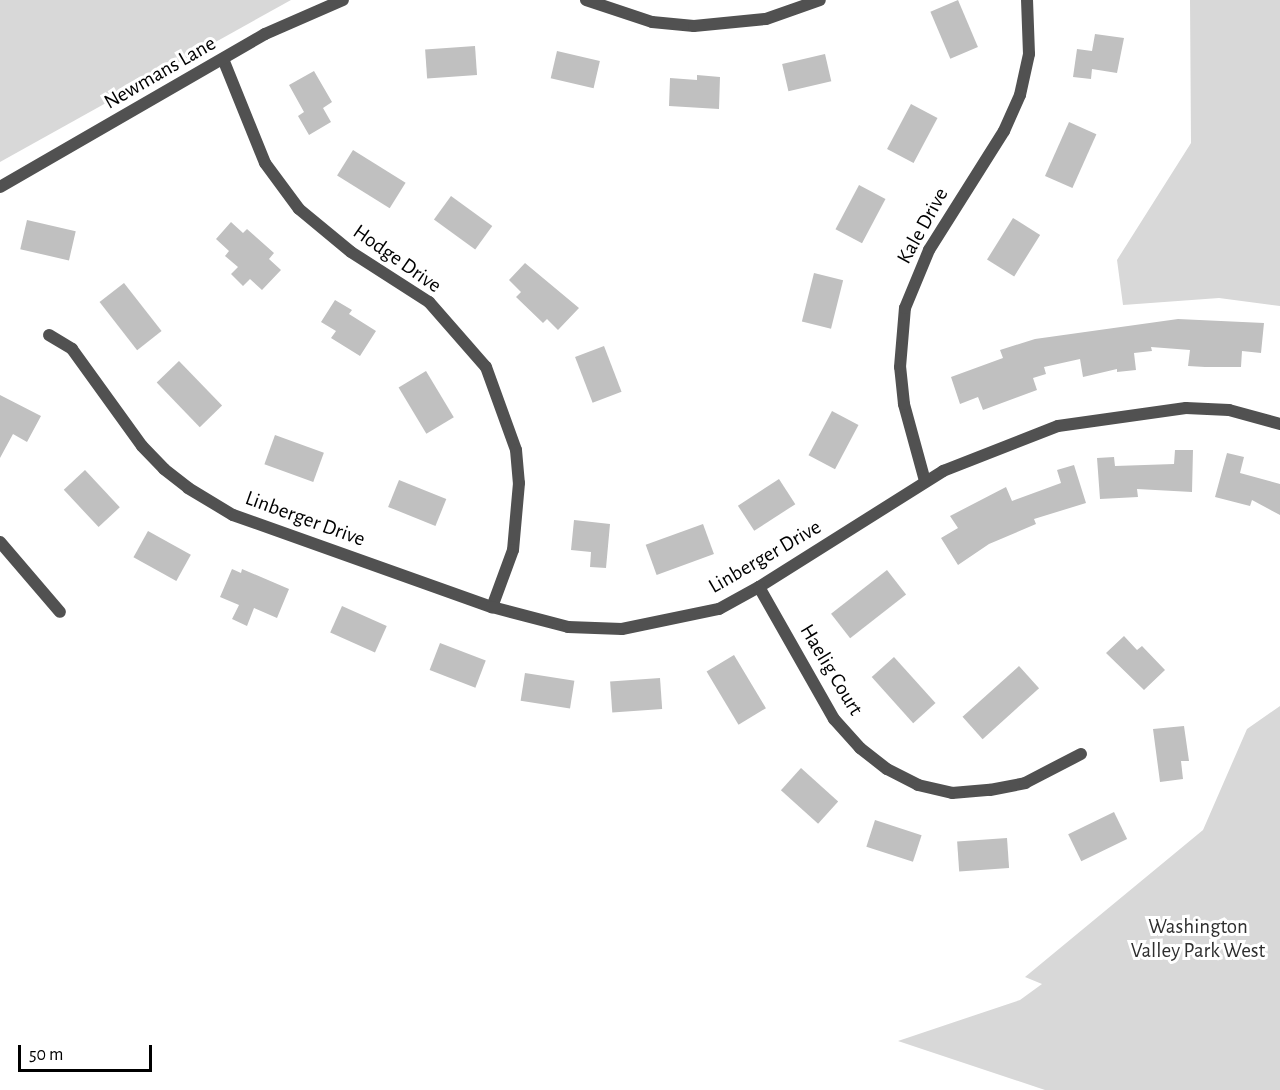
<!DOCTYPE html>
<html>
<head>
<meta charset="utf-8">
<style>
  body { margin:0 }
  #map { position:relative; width:1280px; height:1090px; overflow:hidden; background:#fff; font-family:"Alegreya Sans",sans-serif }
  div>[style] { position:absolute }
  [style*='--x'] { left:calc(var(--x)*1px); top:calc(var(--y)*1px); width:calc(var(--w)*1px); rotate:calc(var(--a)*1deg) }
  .green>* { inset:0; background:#d8d8d8 }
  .building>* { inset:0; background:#c0c0c0; transform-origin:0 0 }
  .minor>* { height:12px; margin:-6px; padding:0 6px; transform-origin:6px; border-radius:6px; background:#515151 }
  span { translate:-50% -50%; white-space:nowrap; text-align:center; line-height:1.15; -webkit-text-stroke:6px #fff; paint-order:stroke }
  .street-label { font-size:21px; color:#000 }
  .park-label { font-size:21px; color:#2f2f2f }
  .scale { position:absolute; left:18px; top:1045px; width:134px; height:27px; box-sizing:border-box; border:3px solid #000; border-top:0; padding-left:8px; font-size:18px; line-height:21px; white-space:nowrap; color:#000; -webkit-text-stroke:4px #fff; paint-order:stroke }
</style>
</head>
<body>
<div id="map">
  <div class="green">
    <i style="clip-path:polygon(0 0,291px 0,0 162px)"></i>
    <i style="clip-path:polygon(1190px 0,1280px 0,1280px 306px,1219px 298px,1123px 305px,1117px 260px,1191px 143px)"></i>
    <i style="clip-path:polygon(1280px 706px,1280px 1090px,1045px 1090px,898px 1041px,1020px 1000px,1042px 984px,1025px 977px,1203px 830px,1247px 729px)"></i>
  </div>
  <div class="building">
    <i style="left:958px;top:0;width:51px;height:30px;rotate:67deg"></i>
    <i style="clip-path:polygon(1095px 34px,1124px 38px,1117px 73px,1092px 69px,1091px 79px,1073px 77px,1077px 49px,1092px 51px)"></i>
    <i style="left:475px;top:46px;width:29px;height:50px;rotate:86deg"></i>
    <i style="left:557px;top:51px;width:44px;height:28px;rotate:13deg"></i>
    <i style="left:825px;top:54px;width:28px;height:44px;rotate:77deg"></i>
    <i style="clip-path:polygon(314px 71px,332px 102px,323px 108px,331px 122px,309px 135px,298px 116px,304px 112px,289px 85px)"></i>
    <i style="clip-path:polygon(697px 75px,720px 77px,719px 109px,669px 106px,670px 78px,697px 80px)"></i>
    <i style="left:911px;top:104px;width:30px;height:51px;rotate:28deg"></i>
    <i style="left:1069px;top:122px;width:30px;height:59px;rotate:24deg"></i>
    <i style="left:353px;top:150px;width:62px;height:30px;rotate:32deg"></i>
    <i style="left:859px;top:185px;width:30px;height:50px;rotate:28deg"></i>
    <i style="left:451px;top:196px;width:51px;height:29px;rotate:36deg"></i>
    <i style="left:1013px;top:218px;width:32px;height:49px;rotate:32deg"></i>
    <i style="left:27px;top:220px;width:50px;height:30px;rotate:13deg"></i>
    <i style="clip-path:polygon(231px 222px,243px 233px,247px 229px,274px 253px,269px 259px,281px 270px,262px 290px,250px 279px,243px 286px,231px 274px,238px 267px,225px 256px,229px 251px,216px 239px)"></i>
    <i style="clip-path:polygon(525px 263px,579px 308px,558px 330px,547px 319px,543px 323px,516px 297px,521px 292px,509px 280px)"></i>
    <i style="left:814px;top:273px;width:30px;height:50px;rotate:14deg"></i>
    <i style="left:124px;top:283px;width:61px;height:31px;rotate:52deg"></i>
    <i style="clip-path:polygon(335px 300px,352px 310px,349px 314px,376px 331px,360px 356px,331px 338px,336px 331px,321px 322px)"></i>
    <i style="clip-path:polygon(1178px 319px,1264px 323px,1261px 353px,1242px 351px,1241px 367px,1205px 367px,1188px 366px,1190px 350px,1151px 347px,1152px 351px,1134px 353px,1136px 370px,1117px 372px,1117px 369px,1083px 377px,1080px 359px,1044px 367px,1046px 374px,1033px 378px,1037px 390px,983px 410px,978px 397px,960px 404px,951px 377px,1003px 358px,1000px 350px,1035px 339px)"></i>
    <i style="left:604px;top:346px;width:49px;height:31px;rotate:69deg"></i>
    <i style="left:179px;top:361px;width:62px;height:31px;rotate:46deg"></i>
    <i style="left:426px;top:371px;width:54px;height:32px;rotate:59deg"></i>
    <i style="clip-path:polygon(0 395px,41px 416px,27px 442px,13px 434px,0 458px)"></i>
    <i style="left:832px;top:411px;width:30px;height:50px;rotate:28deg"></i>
    <i style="left:275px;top:435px;width:52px;height:31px;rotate:20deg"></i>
    <i style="clip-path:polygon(1175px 450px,1193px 450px,1192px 492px,1137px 489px,1138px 497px,1100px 499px,1097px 458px,1114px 457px,1115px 466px,1174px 464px)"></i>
    <i style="clip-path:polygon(1227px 453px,1244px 457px,1240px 473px,1280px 484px,1280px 515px,1252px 500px,1250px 506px,1215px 497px)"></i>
    <i style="clip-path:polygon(1074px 465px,1086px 503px,1034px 519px,1036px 524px,989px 544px,958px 565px,941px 538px,958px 528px,950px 516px,1006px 487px,1012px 501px,1061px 483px,1057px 470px)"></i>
    <i style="left:85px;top:470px;width:51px;height:29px;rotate:47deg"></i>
    <i style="left:779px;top:479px;width:30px;height:49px;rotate:57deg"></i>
    <i style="left:399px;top:480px;width:51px;height:29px;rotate:22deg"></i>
    <i style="clip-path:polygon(574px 520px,610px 524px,606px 568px,590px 567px,591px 552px,571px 550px)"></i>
    <i style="left:703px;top:524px;width:32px;height:61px;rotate:70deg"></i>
    <i style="left:148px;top:531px;width:49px;height:30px;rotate:29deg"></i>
    <i style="clip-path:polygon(232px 569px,241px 573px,242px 569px,289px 589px,277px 618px,254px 608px,247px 626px,232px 619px,239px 605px,220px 597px)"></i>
    <i style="left:887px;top:570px;width:31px;height:71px;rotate:52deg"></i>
    <i style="left:342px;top:606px;width:49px;height:29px;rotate:24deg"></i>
    <i style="clip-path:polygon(1124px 636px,1137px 650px,1142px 646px,1165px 670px,1144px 690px,1106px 653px)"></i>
    <i style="left:440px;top:643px;width:49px;height:29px;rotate:21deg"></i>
    <i style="left:734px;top:655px;width:62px;height:32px;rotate:59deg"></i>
    <i style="left:894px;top:657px;width:62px;height:30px;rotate:48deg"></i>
    <i style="left:1019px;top:666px;width:30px;height:76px;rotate:48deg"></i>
    <i style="left:525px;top:673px;width:50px;height:28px;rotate:9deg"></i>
    <i style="left:660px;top:678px;width:31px;height:50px;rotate:86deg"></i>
    <i style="clip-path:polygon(1184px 726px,1189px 761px,1181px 761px,1183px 779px,1160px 782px,1153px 729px)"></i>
    <i style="left:801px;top:768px;width:50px;height:30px;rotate:42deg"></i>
    <i style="left:1114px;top:812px;width:30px;height:51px;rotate:64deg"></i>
    <i style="left:875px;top:820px;width:49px;height:28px;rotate:18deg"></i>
    <i style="left:1007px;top:838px;width:30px;height:50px;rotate:86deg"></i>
  </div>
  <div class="minor">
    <i style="--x:586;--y:0;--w:70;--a:18.4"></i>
    <i style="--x:652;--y:22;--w:42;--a:5.4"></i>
    <i style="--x:694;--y:26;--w:72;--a:-5.6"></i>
    <i style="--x:766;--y:19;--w:57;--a:-19.4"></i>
    <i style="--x:223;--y:59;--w:112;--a:68"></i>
    <i style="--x:265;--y:163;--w:57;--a:53.5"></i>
    <i style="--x:299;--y:209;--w:67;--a:39.6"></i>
    <i style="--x:351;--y:252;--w:93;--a:32.7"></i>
    <i style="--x:429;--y:302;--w:86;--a:48.8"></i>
    <i style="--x:486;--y:367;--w:88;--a:70.1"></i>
    <i style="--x:516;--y:450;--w:33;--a:85"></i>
    <i style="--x:519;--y:483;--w:67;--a:95.1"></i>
    <i style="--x:513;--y:550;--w:61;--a:110.2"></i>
    <i style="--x:0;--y:187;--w:306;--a:-30"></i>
    <i style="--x:265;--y:34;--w:85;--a:-23.6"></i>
    <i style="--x:49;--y:335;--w:27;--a:31"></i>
    <i style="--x:72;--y:349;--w:120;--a:54.2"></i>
    <i style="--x:142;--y:446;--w:32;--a:46"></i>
    <i style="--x:164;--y:469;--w:31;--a:38"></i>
    <i style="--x:188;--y:488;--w:52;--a:31"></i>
    <i style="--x:233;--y:515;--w:275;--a:19.6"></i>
    <i style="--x:492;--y:607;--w:79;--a:14.7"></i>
    <i style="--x:568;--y:627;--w:54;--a:2.1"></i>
    <i style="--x:622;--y:629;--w:99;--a:-11.7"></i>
    <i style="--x:719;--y:609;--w:46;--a:-28.8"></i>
    <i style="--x:759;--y:587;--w:218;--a:-32.2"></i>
    <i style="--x:943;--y:471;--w:123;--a:-21.4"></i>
    <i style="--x:1058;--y:426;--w:129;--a:-8"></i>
    <i style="--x:1186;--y:408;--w:43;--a:2.7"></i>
    <i style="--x:1229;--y:410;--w:53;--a:15.4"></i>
    <i style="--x:925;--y:481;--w:80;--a:-105.3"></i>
    <i style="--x:904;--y:404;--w:37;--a:-96"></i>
    <i style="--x:900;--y:367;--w:59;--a:-85.2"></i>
    <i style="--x:905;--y:308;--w:63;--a:-67.5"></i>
    <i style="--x:929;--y:250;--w:141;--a:-57.8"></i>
    <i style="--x:1004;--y:131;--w:39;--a:-66"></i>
    <i style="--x:1020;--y:95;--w:42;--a:-77.6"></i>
    <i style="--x:1029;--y:54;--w:54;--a:-92.1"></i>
    <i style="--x:0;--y:542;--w:92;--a:49.4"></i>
    <i style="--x:759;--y:587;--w:152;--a:60.4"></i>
    <i style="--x:834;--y:719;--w:39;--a:48"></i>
    <i style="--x:860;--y:748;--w:34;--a:38"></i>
    <i style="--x:887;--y:769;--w:35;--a:27"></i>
    <i style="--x:918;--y:785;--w:35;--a:13"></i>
    <i style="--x:952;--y:793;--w:38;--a:-5"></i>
    <i style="--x:990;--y:790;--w:36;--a:-11"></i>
    <i style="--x:1025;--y:783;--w:63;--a:-27.4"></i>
  </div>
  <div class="street-label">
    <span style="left:160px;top:73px;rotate:-30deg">Newmans Lane</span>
    <span style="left:923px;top:226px;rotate:-61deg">Kale Drive</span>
    <span style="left:397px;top:259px;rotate:35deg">Hodge Drive</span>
    <span style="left:305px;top:519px;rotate:20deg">Linberger Drive</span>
    <span style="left:765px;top:557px;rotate:-30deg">Linberger Drive</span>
    <span style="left:831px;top:670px;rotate:59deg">Haelig Court</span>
  </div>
  <div class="park-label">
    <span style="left:1198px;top:939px">Washington<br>Valley Park West</span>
  </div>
  <div class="scale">50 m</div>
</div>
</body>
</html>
